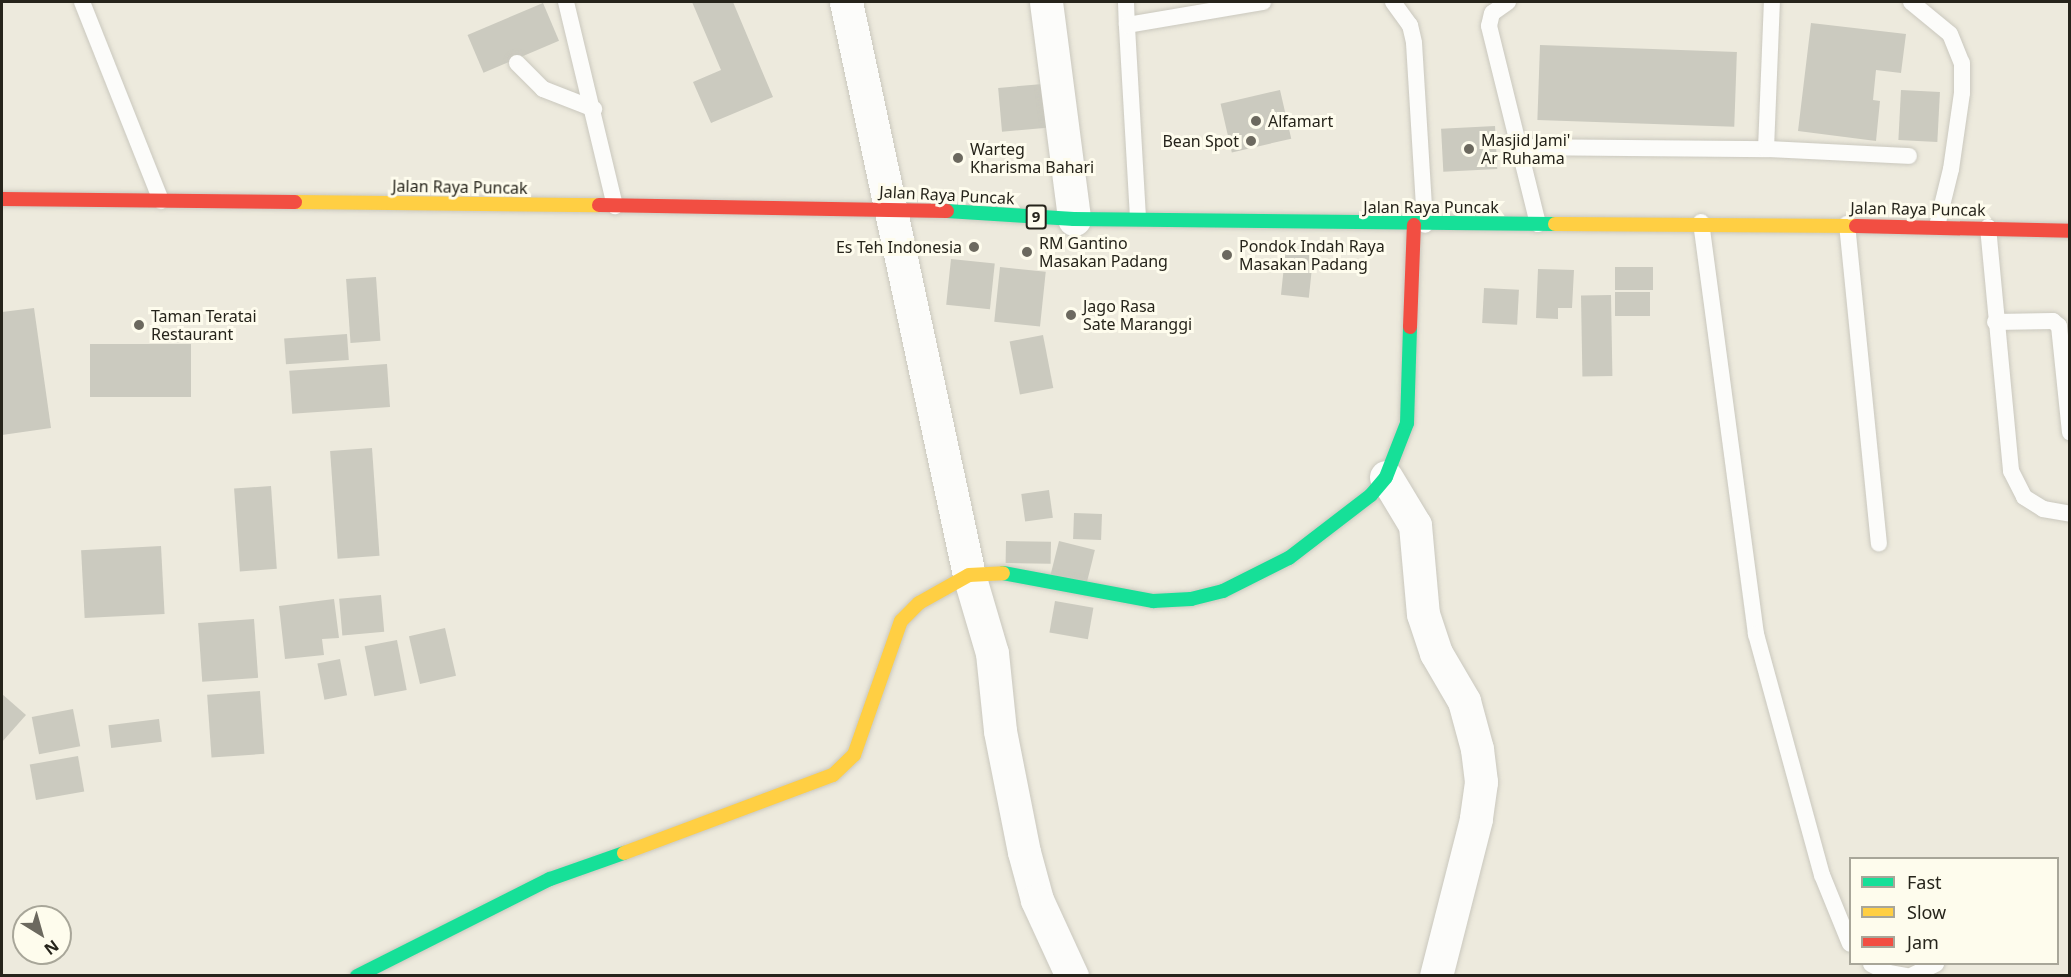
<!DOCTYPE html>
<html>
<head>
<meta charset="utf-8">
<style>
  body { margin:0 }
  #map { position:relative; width:2071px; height:977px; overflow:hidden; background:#edeadd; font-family:"Noto Sans",sans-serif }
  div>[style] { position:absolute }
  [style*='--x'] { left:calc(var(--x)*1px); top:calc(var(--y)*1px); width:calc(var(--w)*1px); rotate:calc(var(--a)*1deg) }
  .building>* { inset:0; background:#cbcabf; transform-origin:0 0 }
  .roads { filter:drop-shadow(0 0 2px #cac8be) drop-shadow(0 0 2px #cac8be) }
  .lane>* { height:16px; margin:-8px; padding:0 8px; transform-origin:8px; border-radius:8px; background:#fcfcfa }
  .street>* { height:33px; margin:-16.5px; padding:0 16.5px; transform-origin:16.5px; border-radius:16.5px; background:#fcfcfa }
  .fast>* { height:14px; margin:-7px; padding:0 7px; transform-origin:7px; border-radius:7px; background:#16e098 }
  .slow>* { height:14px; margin:-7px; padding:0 7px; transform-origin:7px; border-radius:7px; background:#ffcf43 }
  .jam>* { height:14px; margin:-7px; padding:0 7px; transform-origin:7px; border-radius:7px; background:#f24e42 }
  .dots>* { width:16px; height:16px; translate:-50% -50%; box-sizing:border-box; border:3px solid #fefced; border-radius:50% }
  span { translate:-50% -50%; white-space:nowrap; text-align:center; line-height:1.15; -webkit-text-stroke:6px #fefced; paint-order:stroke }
  .shield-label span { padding:2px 4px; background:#fefced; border:2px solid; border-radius:4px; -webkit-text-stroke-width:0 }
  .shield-label { font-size:15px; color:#26241b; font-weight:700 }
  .poi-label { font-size:16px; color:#26241b }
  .left { translate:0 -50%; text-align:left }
  .right { translate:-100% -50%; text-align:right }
  .street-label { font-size:16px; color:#26241b }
  .frame { position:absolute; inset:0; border:3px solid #26241b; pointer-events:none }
  .legend { position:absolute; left:1849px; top:857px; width:210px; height:108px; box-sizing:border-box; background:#fefced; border:2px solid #a8a699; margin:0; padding:8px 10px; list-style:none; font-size:18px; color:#26241b }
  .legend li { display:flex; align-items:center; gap:12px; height:30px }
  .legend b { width:30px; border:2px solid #a8a699 }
  .north { position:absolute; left:12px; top:905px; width:60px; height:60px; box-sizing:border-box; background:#fefced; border:2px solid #a8a699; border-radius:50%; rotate:143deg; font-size:16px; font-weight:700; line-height:24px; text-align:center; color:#26241b }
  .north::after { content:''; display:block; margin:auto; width:21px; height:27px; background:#6c695f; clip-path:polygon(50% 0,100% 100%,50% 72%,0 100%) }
</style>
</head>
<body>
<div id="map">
  <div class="building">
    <i style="clip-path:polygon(692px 2px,733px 2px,773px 97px,711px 123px,693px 82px,721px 70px)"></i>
    <i style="left:543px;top:3px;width:41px;height:82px;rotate:67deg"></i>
    <i style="clip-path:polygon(1811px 23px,1906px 34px,1901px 73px,1876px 70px,1873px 100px,1880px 101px,1876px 141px,1798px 131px)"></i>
    <i style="left:1540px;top:45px;width:197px;height:75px;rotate:2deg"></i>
    <i style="left:1043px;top:84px;width:44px;height:45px;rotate:85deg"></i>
    <i style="left:1280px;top:90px;width:50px;height:61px;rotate:77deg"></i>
    <i style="left:1901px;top:90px;width:39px;height:50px;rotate:3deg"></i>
    <i style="left:1495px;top:126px;width:43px;height:54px;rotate:87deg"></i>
    <i style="left:1286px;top:247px;width:28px;height:48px;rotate:6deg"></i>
    <i style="left:951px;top:259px;width:44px;height:46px;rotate:6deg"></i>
    <i style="left:1000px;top:267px;width:46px;height:55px;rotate:6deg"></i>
    <i style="left:1615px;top:267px;width:38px;height:23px"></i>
    <i style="clip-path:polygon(1538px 269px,1574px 270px,1572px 308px,1558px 308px,1558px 319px,1536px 318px)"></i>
    <i style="left:376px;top:277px;width:64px;height:30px;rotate:86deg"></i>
    <i style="left:1484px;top:288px;width:35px;height:35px;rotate:3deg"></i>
    <i style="left:1650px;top:292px;width:24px;height:35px;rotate:90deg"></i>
    <i style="left:1611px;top:295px;width:81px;height:30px;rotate:89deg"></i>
    <i style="clip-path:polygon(34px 308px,51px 428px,2px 435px,2px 312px)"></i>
    <i style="left:347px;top:334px;width:26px;height:63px;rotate:86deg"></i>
    <i style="left:1043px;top:335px;width:54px;height:34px;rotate:79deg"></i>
    <i style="left:191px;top:344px;width:53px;height:101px;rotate:90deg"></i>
    <i style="left:387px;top:364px;width:43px;height:98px;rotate:86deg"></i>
    <i style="left:372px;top:448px;width:108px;height:42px;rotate:86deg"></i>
    <i style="left:271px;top:486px;width:83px;height:37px;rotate:86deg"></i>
    <i style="left:1049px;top:490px;width:28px;height:28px;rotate:82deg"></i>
    <i style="left:1074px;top:513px;width:28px;height:26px;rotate:2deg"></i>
    <i style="left:1006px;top:541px;width:45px;height:22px;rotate:1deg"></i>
    <i style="left:1059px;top:541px;width:37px;height:35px;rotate:14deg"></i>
    <i style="left:161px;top:546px;width:68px;height:80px;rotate:87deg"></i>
    <i style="left:381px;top:595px;width:37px;height:42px;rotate:85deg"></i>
    <i style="clip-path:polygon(334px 599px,339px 638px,322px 639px,324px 655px,285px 659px,279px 606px)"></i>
    <i style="left:1055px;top:601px;width:39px;height:32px;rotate:10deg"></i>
    <i style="left:254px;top:619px;width:59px;height:56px;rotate:86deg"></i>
    <i style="left:445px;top:628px;width:49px;height:37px;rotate:77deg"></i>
    <i style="left:397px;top:640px;width:51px;height:33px;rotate:79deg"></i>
    <i style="left:340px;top:659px;width:37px;height:23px;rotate:79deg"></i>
    <i style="left:260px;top:691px;width:63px;height:53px;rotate:86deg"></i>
    <i style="clip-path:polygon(2px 694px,26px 715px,2px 742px)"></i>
    <i style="left:73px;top:709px;width:38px;height:42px;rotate:79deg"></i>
    <i style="left:159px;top:719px;width:23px;height:51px;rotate:83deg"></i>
    <i style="left:78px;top:756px;width:36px;height:49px;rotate:80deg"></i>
  </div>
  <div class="roads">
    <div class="lane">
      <i style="--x:82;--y:2;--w:214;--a:68.3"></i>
      <i style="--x:566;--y:2;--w:210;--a:76.5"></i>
      <i style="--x:1126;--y:2;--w:23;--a:88"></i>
      <i style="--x:1393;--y:2;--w:29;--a:54"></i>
      <i style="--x:1410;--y:25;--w:18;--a:77"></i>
      <i style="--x:1414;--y:43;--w:182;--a:86.5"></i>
      <i style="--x:1508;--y:2;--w:19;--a:145"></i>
      <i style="--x:1492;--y:13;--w:13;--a:103"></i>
      <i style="--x:1489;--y:26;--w:204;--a:76.1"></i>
      <i style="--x:1911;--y:2;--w:50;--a:39.4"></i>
      <i style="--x:1950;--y:34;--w:31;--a:68"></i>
      <i style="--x:1962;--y:63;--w:30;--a:90"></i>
      <i style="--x:1962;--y:93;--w:77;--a:98.2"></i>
      <i style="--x:1951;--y:169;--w:59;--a:103.8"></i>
      <i style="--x:517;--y:63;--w:37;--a:45"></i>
      <i style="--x:543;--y:89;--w:55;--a:21.4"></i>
      <i style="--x:1518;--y:147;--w:248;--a:0.5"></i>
      <i style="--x:1766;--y:149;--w:147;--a:-87.7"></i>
      <i style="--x:1766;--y:149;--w:143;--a:2.8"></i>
      <i style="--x:1138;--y:218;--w:193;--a:-93.3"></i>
      <i style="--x:1127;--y:25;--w:138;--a:-9.6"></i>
      <i style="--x:1701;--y:222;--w:416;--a:82.4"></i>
      <i style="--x:1756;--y:634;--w:250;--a:74.7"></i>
      <i style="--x:1822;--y:875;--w:74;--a:67.9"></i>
      <i style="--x:1847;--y:224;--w:321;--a:84.3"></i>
      <i style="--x:1988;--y:227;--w:245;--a:84.6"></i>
      <i style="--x:2011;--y:471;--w:29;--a:63"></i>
      <i style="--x:2024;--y:497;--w:22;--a:32"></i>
      <i style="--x:2043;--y:509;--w:27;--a:10"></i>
      <i style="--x:1995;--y:322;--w:58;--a:-1"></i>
      <i style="--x:2053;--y:321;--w:8;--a:40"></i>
      <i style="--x:2059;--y:326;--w:107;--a:84.1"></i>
      <i style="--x:1871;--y:964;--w:20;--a:27"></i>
      <i style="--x:1889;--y:973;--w:17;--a:10"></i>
      <i style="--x:1911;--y:976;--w:28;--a:-26"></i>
    </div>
    <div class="street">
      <i style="--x:846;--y:2;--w:586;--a:77.88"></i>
      <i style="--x:969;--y:575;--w:81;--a:73.6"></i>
      <i style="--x:992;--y:653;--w:78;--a:84.1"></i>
      <i style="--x:1000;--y:731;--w:123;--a:78.8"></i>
      <i style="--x:1024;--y:852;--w:50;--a:74.8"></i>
      <i style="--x:1037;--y:900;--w:84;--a:65.3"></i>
      <i style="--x:1046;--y:2;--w:219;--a:82.6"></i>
      <i style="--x:1386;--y:477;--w:56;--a:58.9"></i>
      <i style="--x:1415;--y:525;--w:89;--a:84.9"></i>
      <i style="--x:1423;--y:614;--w:41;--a:71.6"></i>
      <i style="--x:1436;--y:653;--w:56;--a:59.7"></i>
      <i style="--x:1464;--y:701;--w:50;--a:74.8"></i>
      <i style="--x:1477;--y:749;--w:33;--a:83"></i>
      <i style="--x:1481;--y:782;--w:37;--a:98"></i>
      <i style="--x:1476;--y:819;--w:162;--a:104.3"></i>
    </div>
    <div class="fast">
      <i style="--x:947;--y:211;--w:127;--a:3.6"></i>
      <i style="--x:1074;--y:219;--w:481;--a:0.6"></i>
      <i style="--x:1003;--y:573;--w:153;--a:10.6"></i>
      <i style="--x:1153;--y:601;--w:38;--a:-3"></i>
      <i style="--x:1191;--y:599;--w:33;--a:-14"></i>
      <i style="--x:1223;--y:591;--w:74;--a:-26.6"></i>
      <i style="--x:1289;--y:558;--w:103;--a:-37.5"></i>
      <i style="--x:1371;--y:495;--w:23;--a:-50"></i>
      <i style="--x:1386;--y:477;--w:58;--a:-68.7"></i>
      <i style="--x:1407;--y:423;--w:96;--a:-88.2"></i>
      <i style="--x:357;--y:976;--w:216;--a:-26.7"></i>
      <i style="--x:550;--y:879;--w:78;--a:-19.4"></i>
    </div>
    <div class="slow">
      <i style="--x:295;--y:202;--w:304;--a:0.6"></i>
      <i style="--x:1555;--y:224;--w:301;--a:0.4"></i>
      <i style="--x:624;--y:853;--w:223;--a:-20.5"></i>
      <i style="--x:833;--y:775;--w:29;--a:-44"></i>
      <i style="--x:854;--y:755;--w:142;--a:-70.7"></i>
      <i style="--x:901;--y:621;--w:25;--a:-45"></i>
      <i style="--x:919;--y:603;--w:57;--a:-29.2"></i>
      <i style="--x:969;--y:575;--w:34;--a:-3"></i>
    </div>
    <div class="jam">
      <i style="--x:2;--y:199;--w:293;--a:0.6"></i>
      <i style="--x:599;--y:205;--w:348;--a:1"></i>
      <i style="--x:1856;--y:226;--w:214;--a:1.3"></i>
      <i style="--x:1410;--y:327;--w:102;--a:-87.8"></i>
    </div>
  </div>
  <div class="dots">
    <i style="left:1256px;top:121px;background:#6c695f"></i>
    <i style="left:1251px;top:141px;background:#6c695f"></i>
    <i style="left:1469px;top:149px;background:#6c695f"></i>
    <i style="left:958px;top:158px;background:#6c695f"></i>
    <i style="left:974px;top:247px;background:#6c695f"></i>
    <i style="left:1027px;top:252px;background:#6c695f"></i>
    <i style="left:1227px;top:255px;background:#6c695f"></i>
    <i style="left:1071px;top:315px;background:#6c695f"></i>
    <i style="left:139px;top:325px;background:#6c695f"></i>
  </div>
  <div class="shield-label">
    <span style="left:1036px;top:217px">9</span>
  </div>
  <div class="poi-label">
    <span class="left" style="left:1268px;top:121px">Alfamart</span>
    <span class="left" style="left:1481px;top:149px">Masjid Jami'<br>Ar Ruhama</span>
    <span class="right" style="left:1239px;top:141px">Bean Spot</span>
    <span class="left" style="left:970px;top:158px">Warteg<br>Kharisma Bahari</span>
    <span class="left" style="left:1039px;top:252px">RM Gantino<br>Masakan Padang</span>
    <span class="left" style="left:1239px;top:255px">Pondok Indah Raya<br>Masakan Padang</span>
    <span class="right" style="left:962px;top:247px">Es Teh Indonesia</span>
    <span class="left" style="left:1083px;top:315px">Jago Rasa<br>Sate Maranggi</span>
    <span class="left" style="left:151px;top:325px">Taman Teratai<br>Restaurant</span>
  </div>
  <div class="street-label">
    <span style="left:460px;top:187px;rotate:1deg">Jalan Raya Puncak</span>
    <span style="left:947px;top:195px;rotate:3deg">Jalan Raya Puncak</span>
    <span style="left:1431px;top:207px">Jalan Raya Puncak</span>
    <span style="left:1918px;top:209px;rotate:1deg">Jalan Raya Puncak</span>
  </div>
  <div class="frame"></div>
  <ul class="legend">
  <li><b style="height:8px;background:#16e098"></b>Fast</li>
  <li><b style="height:8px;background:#ffcf43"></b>Slow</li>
  <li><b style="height:8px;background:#f24e42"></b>Jam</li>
  </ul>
  <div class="north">N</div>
</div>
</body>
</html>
